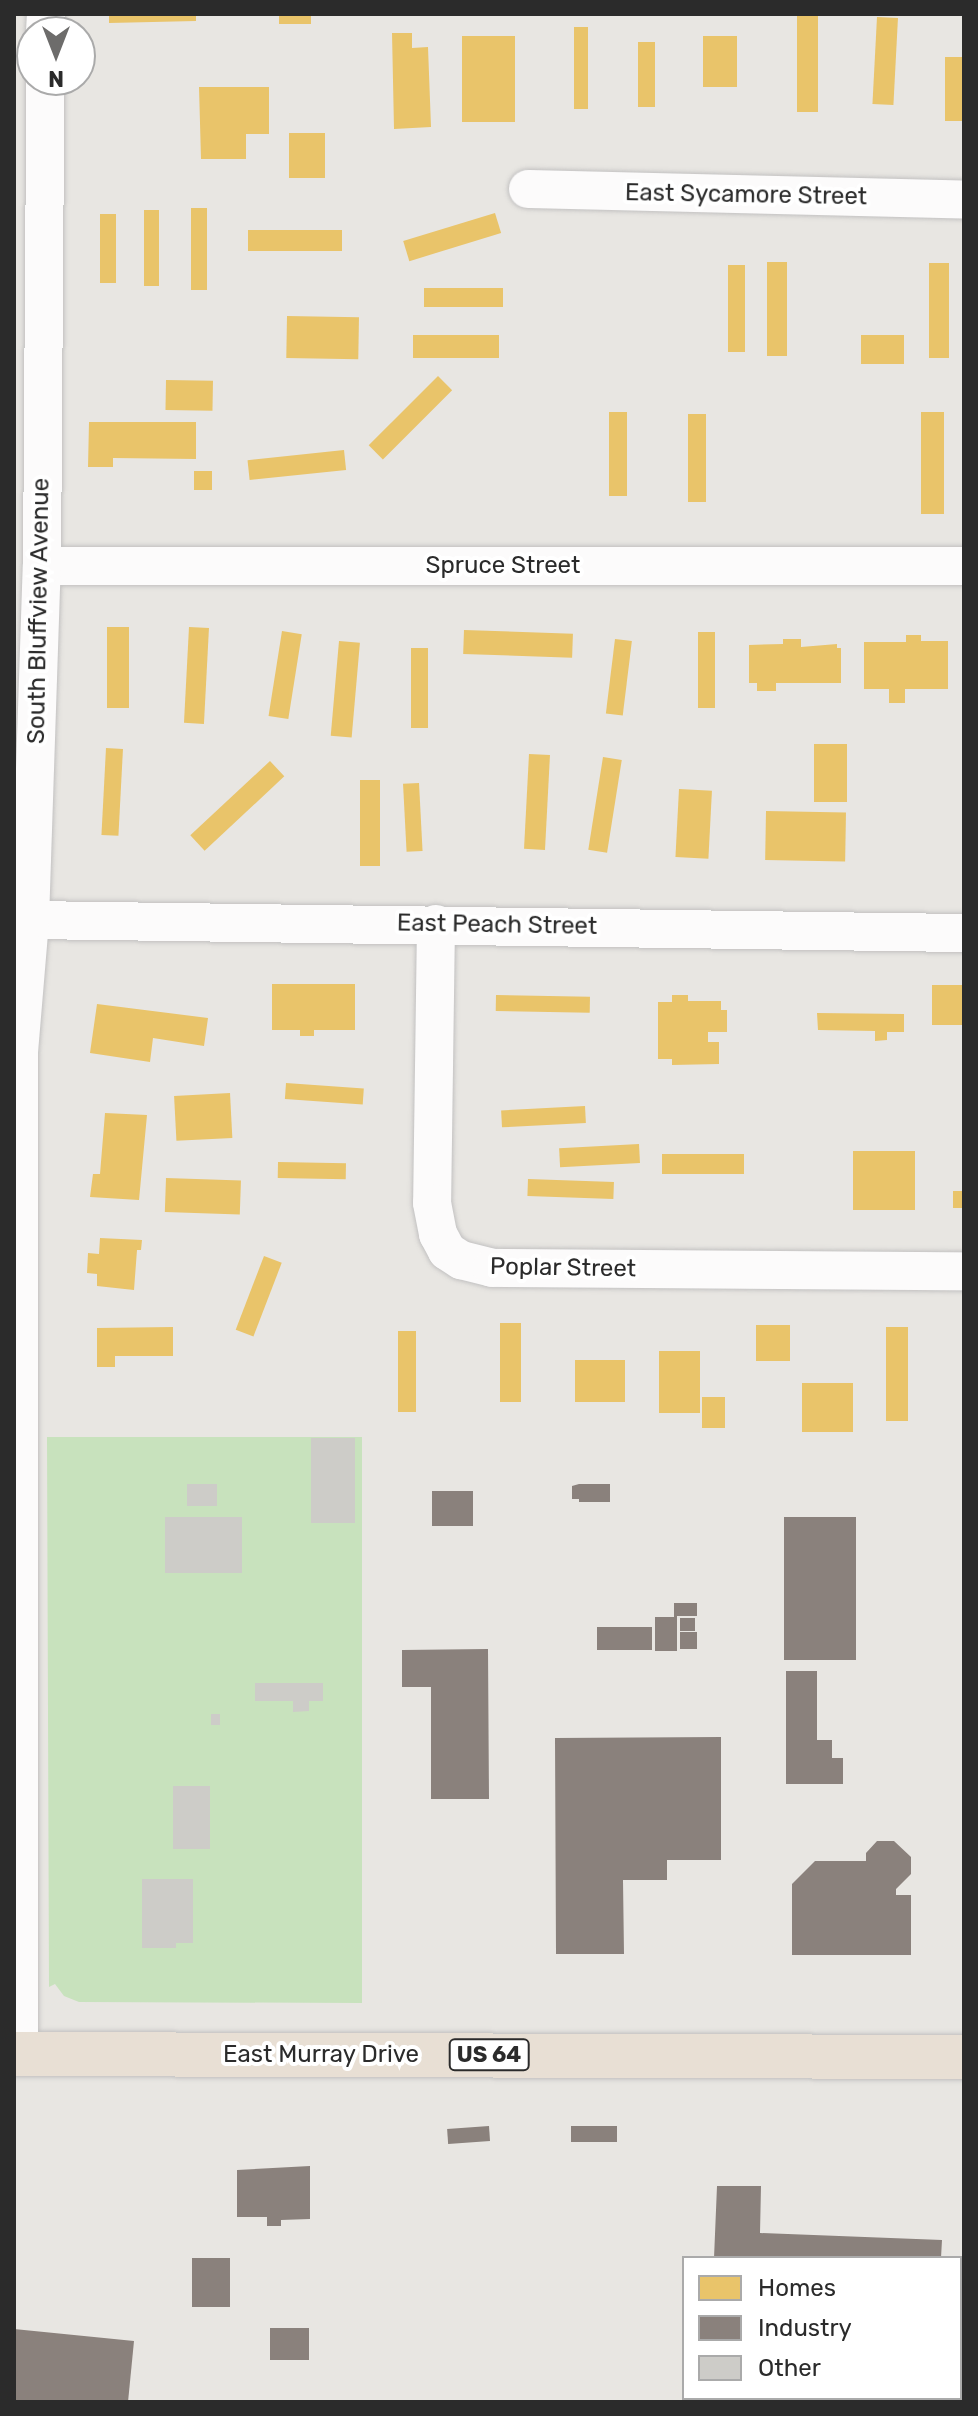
<!DOCTYPE html>
<html>
<head>
<meta charset="utf-8">
<style>
  body { margin:0 }
  #map { position:relative; width:978px; height:2416px; overflow:hidden; background:#e8e6e2; font-family:Rubik,sans-serif }
  div>[style] { position:absolute }
  [style*='--x'] { left:calc(var(--x)*1px); top:calc(var(--y)*1px); width:calc(var(--w)*1px); rotate:calc(var(--a)*1deg) }
  .green>* { inset:0; background:#c8e2bd }
  .homes>* { inset:0; background:#e9c46a; transform-origin:0 0 }
  .industry>* { inset:0; background:#8a817c; transform-origin:0 0 }
  .building>* { inset:0; background:#cdccc8; transform-origin:0 0 }
  .roads { filter:drop-shadow(0 0 2px #c2c1c1) drop-shadow(0 0 2px #c2c1c1) }
  .minor>* { height:38px; margin:-19px; padding:0 19px; transform-origin:19px; border-radius:19px; background:#fcfbfb }
  .highway>* { height:44px; margin:-22px; padding:0 22px; transform-origin:22px; border-radius:22px; background:#e8dfd4 }
  span { translate:-50% -50%; white-space:nowrap; text-align:center; line-height:1.15; -webkit-text-stroke:8px #fff; paint-order:stroke }
  .shield-label span { padding:2px 6px; background:#fff; border:2px solid; border-radius:6px; -webkit-text-stroke-width:0 }
  .shield-label { font-size:22px; color:#2b2b2b; font-weight:700 }
  .street-label { font-size:24px; color:#2b2b2b }
  .frame { position:absolute; inset:0; border:16px solid #2b2b2b; pointer-events:none }
  .legend { position:absolute; left:682px; top:2256px; width:280px; height:144px; box-sizing:border-box; background:#fff; border:2px solid #aaa; margin:0; padding:10px 14px; list-style:none; font-size:24px; color:#2b2b2b }
  .legend li { display:flex; align-items:center; gap:16px; height:40px }
  .legend b { width:40px; border:2px solid #aaa }
  .north { position:absolute; left:16px; top:16px; width:80px; height:80px; box-sizing:border-box; background:#fff; border:2px solid #aaa; border-radius:50%; rotate:180deg; font-size:22px; font-weight:700; line-height:32px; text-align:center; color:#2b2b2b }
  .north::after { content:''; display:block; margin:auto; width:28px; height:36px; background:#6d6c6b; clip-path:polygon(50% 0,100% 100%,50% 72%,0 100%) }
</style>
</head>
<body>
<div id="map">
  <div class="green">
    <i style="clip-path:polygon(47px 1437px,362px 1437px,362px 2003px,79px 2002px,64px 1996px,55px 1984px,49px 1987px)"></i>
  </div>
  <div class="homes">
    <i style="clip-path:polygon(109px 14px,196px 14px,196px 21px,109px 23px)"></i>
    <i style="left:279px;top:14px;width:32px;height:10px"></i>
    <i style="left:797px;top:16px;width:21px;height:96px"></i>
    <i style="left:877px;top:17px;width:21px;height:87px;rotate:3deg"></i>
    <i style="left:574px;top:27px;width:14px;height:82px"></i>
    <i style="clip-path:polygon(392px 33px,412px 33px,412px 48px,428px 47px,431px 127px,394px 129px)"></i>
    <i style="left:515px;top:36px;width:86px;height:53px;rotate:90deg"></i>
    <i style="left:703px;top:36px;width:34px;height:51px"></i>
    <i style="left:638px;top:42px;width:17px;height:65px"></i>
    <i style="left:945px;top:57px;width:19px;height:64px"></i>
    <i style="clip-path:polygon(199px 87px,269px 87px,269px 134px,246px 134px,246px 159px,201px 159px)"></i>
    <i style="left:289px;top:133px;width:36px;height:45px"></i>
    <i style="left:191px;top:208px;width:16px;height:82px"></i>
    <i style="left:144px;top:210px;width:15px;height:76px"></i>
    <i style="left:495px;top:213px;width:21px;height:96px;rotate:73deg"></i>
    <i style="left:100px;top:214px;width:16px;height:69px"></i>
    <i style="left:248px;top:230px;width:94px;height:21px"></i>
    <i style="left:767px;top:262px;width:20px;height:94px"></i>
    <i style="left:929px;top:263px;width:20px;height:95px"></i>
    <i style="left:728px;top:265px;width:17px;height:87px"></i>
    <i style="left:503px;top:288px;width:19px;height:79px;rotate:90deg"></i>
    <i style="left:287px;top:316px;width:72px;height:42px;rotate:1deg"></i>
    <i style="left:413px;top:335px;width:86px;height:23px"></i>
    <i style="left:904px;top:335px;width:29px;height:43px;rotate:90deg"></i>
    <i style="left:438px;top:376px;width:20px;height:98px;rotate:45deg"></i>
    <i style="left:166px;top:380px;width:47px;height:30px;rotate:1deg"></i>
    <i style="left:609px;top:412px;width:18px;height:84px"></i>
    <i style="left:921px;top:412px;width:23px;height:102px"></i>
    <i style="left:688px;top:414px;width:18px;height:88px"></i>
    <i style="clip-path:polygon(89px 422px,196px 422px,196px 459px,113px 458px,113px 467px,88px 467px)"></i>
    <i style="left:344px;top:450px;width:20px;height:97px;rotate:84deg"></i>
    <i style="left:194px;top:471px;width:18px;height:19px"></i>
    <i style="left:107px;top:627px;width:22px;height:81px"></i>
    <i style="left:189px;top:627px;width:20px;height:96px;rotate:3deg"></i>
    <i style="left:464px;top:630px;width:109px;height:24px;rotate:2deg"></i>
    <i style="left:282px;top:631px;width:20px;height:86px;rotate:9deg"></i>
    <i style="left:698px;top:632px;width:17px;height:76px"></i>
    <i style="clip-path:polygon(906px 635px,921px 635px,921px 641px,948px 641px,948px 689px,905px 689px,905px 703px,889px 703px,889px 689px,864px 689px,864px 642px,906px 642px)"></i>
    <i style="left:615px;top:639px;width:17px;height:75px;rotate:7deg"></i>
    <i style="clip-path:polygon(783px 639px,801px 639px,801px 647px,837px 644px,837px 648px,841px 648px,841px 683px,776px 683px,776px 691px,757px 691px,757px 683px,749px 683px,749px 645px,783px 644px)"></i>
    <i style="left:339px;top:641px;width:21px;height:95px;rotate:5deg"></i>
    <i style="left:411px;top:648px;width:17px;height:80px"></i>
    <i style="left:814px;top:744px;width:33px;height:58px"></i>
    <i style="left:106px;top:748px;width:17px;height:87px;rotate:3deg"></i>
    <i style="left:529px;top:754px;width:21px;height:95px;rotate:3deg"></i>
    <i style="left:603px;top:757px;width:19px;height:94px;rotate:9deg"></i>
    <i style="left:270px;top:761px;width:21px;height:109px;rotate:47deg"></i>
    <i style="left:360px;top:780px;width:20px;height:86px"></i>
    <i style="left:419px;top:783px;width:68px;height:16px;rotate:87deg"></i>
    <i style="left:679px;top:789px;width:33px;height:68px;rotate:3deg"></i>
    <i style="left:766px;top:811px;width:80px;height:49px;rotate:1deg"></i>
    <i style="clip-path:polygon(272px 984px,355px 984px,355px 1030px,314px 1030px,314px 1036px,300px 1036px,300px 1030px,272px 1030px)"></i>
    <i style="left:932px;top:985px;width:32px;height:40px"></i>
    <i style="left:496px;top:995px;width:94px;height:16px;rotate:1deg"></i>
    <i style="clip-path:polygon(672px 995px,688px 995px,688px 1001px,721px 1001px,721px 1010px,727px 1010px,727px 1032px,708px 1032px,708px 1042px,719px 1042px,719px 1064px,672px 1065px,672px 1059px,658px 1059px,658px 1002px,672px 1002px)"></i>
    <i style="clip-path:polygon(97px 1004px,208px 1018px,204px 1046px,153px 1038px,150px 1062px,90px 1053px)"></i>
    <i style="clip-path:polygon(817px 1013px,904px 1014px,904px 1032px,887px 1032px,887px 1040px,875px 1041px,875px 1031px,818px 1030px)"></i>
    <i style="left:286px;top:1083px;width:78px;height:16px;rotate:4deg"></i>
    <i style="left:230px;top:1093px;width:45px;height:56px;rotate:87deg"></i>
    <i style="left:585px;top:1106px;width:17px;height:84px;rotate:87deg"></i>
    <i style="clip-path:polygon(105px 1113px,147px 1115px,139px 1200px,90px 1197px,93px 1174px,100px 1174px)"></i>
    <i style="left:639px;top:1144px;width:19px;height:80px;rotate:87deg"></i>
    <i style="left:853px;top:1151px;width:62px;height:59px"></i>
    <i style="left:662px;top:1154px;width:82px;height:20px"></i>
    <i style="left:278px;top:1162px;width:68px;height:16px;rotate:1deg"></i>
    <i style="left:166px;top:1178px;width:75px;height:34px;rotate:2deg"></i>
    <i style="left:528px;top:1179px;width:86px;height:17px;rotate:2deg"></i>
    <i style="left:953px;top:1191px;width:11px;height:17px"></i>
    <i style="clip-path:polygon(100px 1238px,142px 1240px,141px 1250px,137px 1250px,134px 1290px,97px 1286px,97px 1274px,87px 1273px,88px 1253px,99px 1254px)"></i>
    <i style="left:264px;top:1256px;width:19px;height:79px;rotate:21deg"></i>
    <i style="left:500px;top:1323px;width:21px;height:79px"></i>
    <i style="left:790px;top:1325px;width:36px;height:34px;rotate:90deg"></i>
    <i style="clip-path:polygon(173px 1327px,173px 1356px,115px 1356px,115px 1367px,97px 1367px,97px 1328px)"></i>
    <i style="left:886px;top:1327px;width:22px;height:94px"></i>
    <i style="left:398px;top:1331px;width:18px;height:81px"></i>
    <i style="left:700px;top:1351px;width:62px;height:41px;rotate:90deg"></i>
    <i style="left:575px;top:1360px;width:50px;height:42px"></i>
    <i style="left:802px;top:1383px;width:51px;height:49px"></i>
    <i style="left:702px;top:1397px;width:23px;height:31px"></i>
  </div>
  <div class="industry">
    <i style="clip-path:polygon(579px 1484px,610px 1484px,610px 1502px,579px 1502px,579px 1499px,572px 1499px,572px 1486px)"></i>
    <i style="left:432px;top:1491px;width:41px;height:35px"></i>
    <i style="left:784px;top:1517px;width:72px;height:143px"></i>
    <i style="clip-path:polygon(674px 1603px,697px 1603px,697px 1616px,677px 1616px,677px 1651px,655px 1651px,655px 1617px,674px 1617px)"></i>
    <i style="left:680px;top:1618px;width:15px;height:13px"></i>
    <i style="left:652px;top:1627px;width:23px;height:55px;rotate:90deg"></i>
    <i style="left:680px;top:1632px;width:17px;height:17px"></i>
    <i style="clip-path:polygon(488px 1649px,489px 1799px,431px 1799px,431px 1687px,402px 1687px,402px 1650px)"></i>
    <i style="clip-path:polygon(786px 1671px,817px 1671px,817px 1740px,832px 1740px,832px 1758px,843px 1758px,843px 1784px,786px 1784px)"></i>
    <i style="clip-path:polygon(721px 1737px,721px 1860px,667px 1860px,667px 1880px,623px 1880px,624px 1954px,556px 1954px,555px 1738px)"></i>
    <i style="clip-path:polygon(877px 1841px,894px 1841px,911px 1857px,911px 1874px,896px 1889px,896px 1895px,911px 1895px,911px 1955px,792px 1955px,792px 1884px,815px 1861px,866px 1861px,866px 1853px)"></i>
    <i style="left:489px;top:2126px;width:15px;height:42px;rotate:86deg"></i>
    <i style="left:571px;top:2126px;width:46px;height:16px"></i>
    <i style="clip-path:polygon(310px 2166px,310px 2219px,281px 2220px,281px 2226px,267px 2226px,267px 2217px,237px 2217px,237px 2170px)"></i>
    <i style="clip-path:polygon(717px 2186px,761px 2186px,760px 2233px,942px 2240px,941px 2258px,714px 2258px)"></i>
    <i style="left:230px;top:2258px;width:49px;height:38px;rotate:90deg"></i>
    <i style="left:270px;top:2328px;width:39px;height:32px"></i>
    <i style="clip-path:polygon(14px 2329px,134px 2341px,128px 2402px,14px 2402px)"></i>
  </div>
  <div class="building">
    <i style="left:311px;top:1438px;width:44px;height:85px"></i>
    <i style="left:187px;top:1484px;width:30px;height:22px"></i>
    <i style="left:165px;top:1517px;width:77px;height:56px"></i>
    <i style="clip-path:polygon(255px 1683px,323px 1683px,323px 1701px,309px 1701px,309px 1711px,293px 1712px,293px 1701px,255px 1701px)"></i>
    <i style="left:211px;top:1714px;width:9px;height:11px"></i>
    <i style="left:173px;top:1786px;width:37px;height:63px"></i>
    <i style="clip-path:polygon(142px 1879px,193px 1879px,193px 1943px,176px 1943px,176px 1948px,142px 1948px)"></i>
  </div>
  <div class="roads">
    <div class="minor">
      <i style="--x:45;--y:32;--w:18;--a:-87"></i>
      <i style="--x:528;--y:189;--w:436;--a:1.4"></i>
      <i style="--x:42;--y:566;--w:922;--a:0"></i>
      <i style="--x:30;--y:920;--w:934;--a:0.8"></i>
      <i style="--x:436;--y:924;--w:279;--a:90.8"></i>
      <i style="--x:432;--y:1203;--w:32;--a:79"></i>
      <i style="--x:438;--y:1234;--w:19;--a:62"></i>
      <i style="--x:447;--y:1251;--w:17;--a:33"></i>
      <i style="--x:461;--y:1260;--w:32;--a:14"></i>
      <i style="--x:492;--y:1268;--w:472;--a:0.4"></i>
      <i style="--x:19;--y:2054;--w:1002;--a:-90"></i>
      <i style="--x:19;--y:1052;--w:132;--a:-85.2"></i>
      <i style="--x:30;--y:920;--w:354;--a:-88.1"></i>
      <i style="--x:42;--y:566;--w:486;--a:-89.6"></i>
    </div>
    <div class="highway">
      <i style="--x:14;--y:2054;--w:950;--a:0.18"></i>
    </div>
  </div>
  <div class="shield-label">
    <span style="left:489px;top:2055px">US 64</span>
  </div>
  <div class="street-label">
    <span style="left:746px;top:195px;rotate:1deg">East Sycamore Street</span>
    <span style="left:503px;top:566px">Spruce Street</span>
    <span style="left:39px;top:611px;rotate:-89deg">South Bluffview Avenue</span>
    <span style="left:497px;top:925px;rotate:1deg">East Peach Street</span>
    <span style="left:563px;top:1268px;rotate:1deg">Poplar Street</span>
    <span style="left:321px;top:2055px">East Murray Drive</span>
  </div>
  <div class="frame"></div>
  <ul class="legend">
  <li><b style="height:22px;background:#e9c46a"></b>Homes</li>
  <li><b style="height:22px;background:#8a817c"></b>Industry</li>
  <li><b style="height:22px;background:#cdccc8"></b>Other</li>
  </ul>
  <div class="north">N</div>
</div>
</body>
</html>
